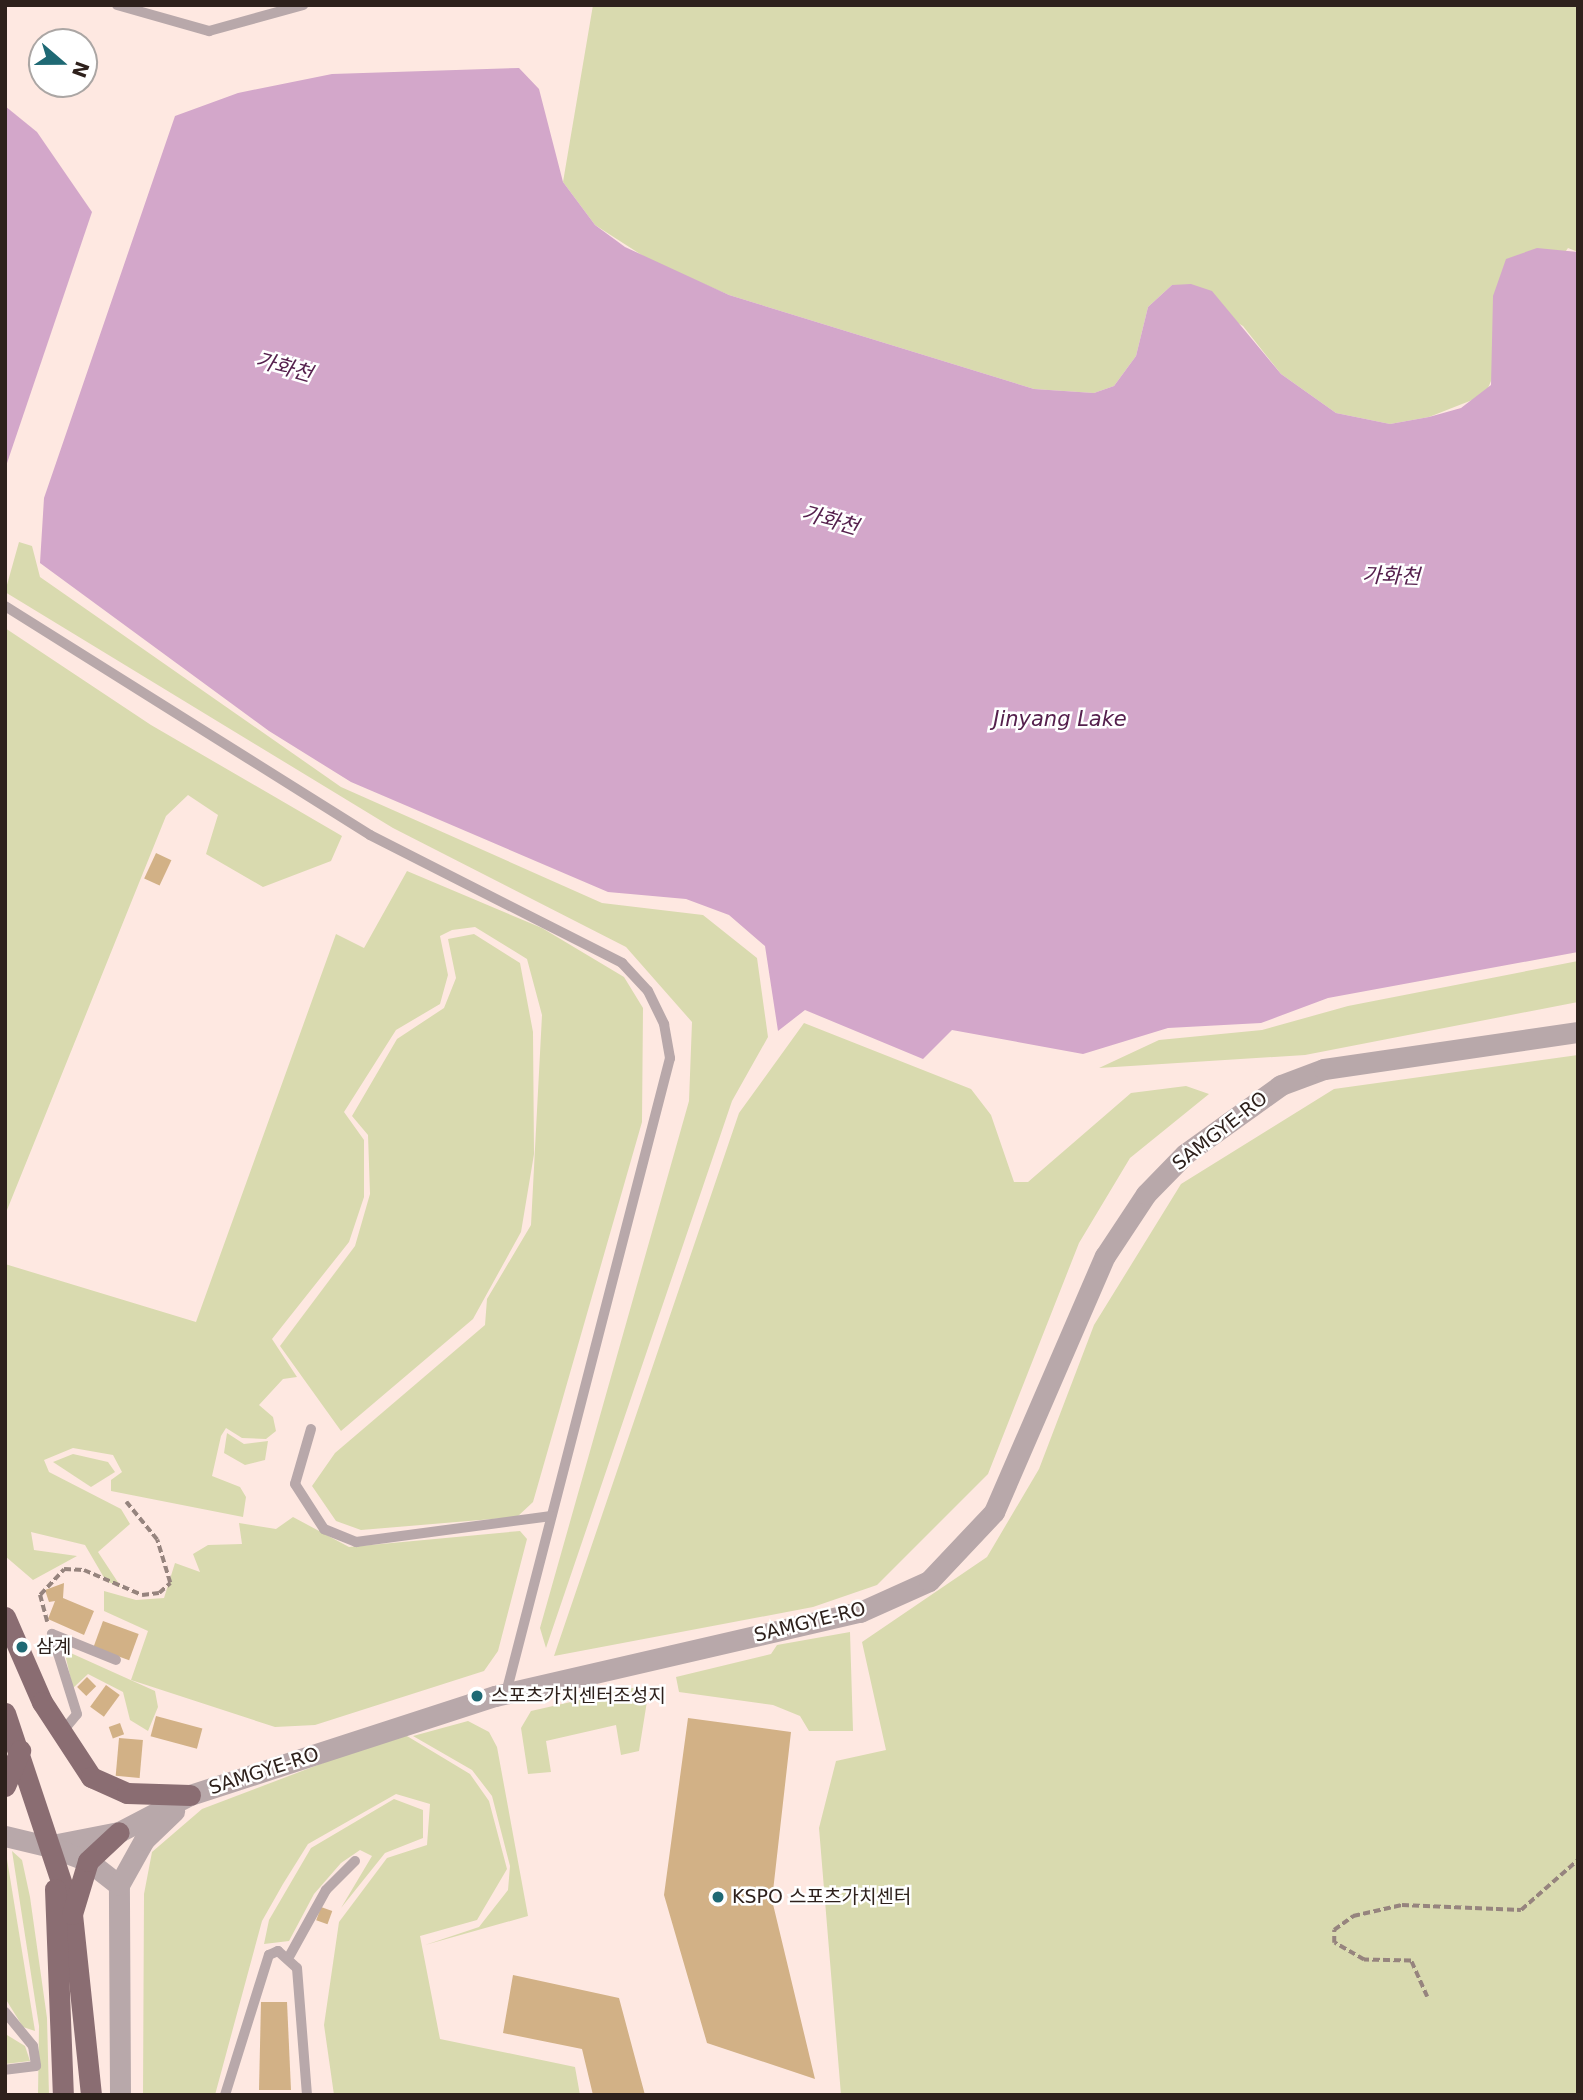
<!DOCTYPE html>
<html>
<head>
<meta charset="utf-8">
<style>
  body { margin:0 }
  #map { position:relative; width:1583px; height:2100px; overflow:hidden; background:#fee8e1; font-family:"DejaVu Sans","Noto Sans KR",sans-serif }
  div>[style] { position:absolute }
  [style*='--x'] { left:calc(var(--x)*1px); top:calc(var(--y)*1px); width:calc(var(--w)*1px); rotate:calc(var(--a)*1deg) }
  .green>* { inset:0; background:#d9daaf }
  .water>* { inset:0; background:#d3a7ca }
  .building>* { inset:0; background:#d2b186; transform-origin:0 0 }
  .path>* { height:3.5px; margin-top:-1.75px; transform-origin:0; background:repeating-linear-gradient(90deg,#96847e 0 7px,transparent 0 10.5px) }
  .service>* { height:10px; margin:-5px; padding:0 5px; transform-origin:5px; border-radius:5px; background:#b8a8aa }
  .tertiary>* { height:21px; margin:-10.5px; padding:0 10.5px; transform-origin:10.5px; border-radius:10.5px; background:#b8a8aa }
  .primary>* { height:21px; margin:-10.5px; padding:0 10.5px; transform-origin:10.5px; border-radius:10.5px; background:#8a6d72 }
  .dots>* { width:19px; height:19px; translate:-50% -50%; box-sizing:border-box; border:4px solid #fff; border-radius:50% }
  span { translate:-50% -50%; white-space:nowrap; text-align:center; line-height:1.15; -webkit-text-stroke:5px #fff; paint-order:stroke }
  .street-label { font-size:19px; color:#2e211c }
  .poi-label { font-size:19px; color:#2e211c }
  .left { translate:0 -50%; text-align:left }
  .water-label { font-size:21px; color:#55204d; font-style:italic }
  .frame { position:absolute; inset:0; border:7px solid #2e211c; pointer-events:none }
  .north { position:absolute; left:28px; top:28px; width:70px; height:70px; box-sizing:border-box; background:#fff; border:2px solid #aba6a4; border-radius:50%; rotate:110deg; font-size:19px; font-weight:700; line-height:28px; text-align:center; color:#2e211c }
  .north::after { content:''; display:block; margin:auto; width:24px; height:32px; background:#1f6974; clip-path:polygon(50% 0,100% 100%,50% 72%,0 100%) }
</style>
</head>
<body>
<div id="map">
  <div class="green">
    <i style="clip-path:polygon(593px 5px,1578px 5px,1578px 252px,1568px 248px,1494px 352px,1494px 374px,1485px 395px,1429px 417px,1390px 424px,1336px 413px,1281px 374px,1243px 326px,1172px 285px,1148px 307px,1136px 356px,1114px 386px,1094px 393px,1034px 389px,729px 295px,651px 261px,595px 225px,563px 182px)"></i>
    <i style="clip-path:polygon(19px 542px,32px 546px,40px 577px,341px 787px,602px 903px,703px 915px,757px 958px,768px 1037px,732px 1101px,546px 1648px,540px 1628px,689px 1101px,692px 1022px,626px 947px,393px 828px,5px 592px)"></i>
    <i style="clip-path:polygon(5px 628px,151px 725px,342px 836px,331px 861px,263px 887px,206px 854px,218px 815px,188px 795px,166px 816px,5px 1215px)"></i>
    <i style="clip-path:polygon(407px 871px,542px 928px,624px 977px,643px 1008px,642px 1122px,533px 1502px,517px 1517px,361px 1530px,336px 1521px,312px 1486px,335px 1453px,485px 1325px,487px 1299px,531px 1225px,542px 1015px,527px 959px,475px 927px,452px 930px,440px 936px,448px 975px,440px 1004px,396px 1030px,344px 1112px,364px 1140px,364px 1197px,349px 1242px,272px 1339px,297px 1377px,283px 1379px,259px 1405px,273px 1417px,276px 1431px,266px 1439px,242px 1438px,226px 1428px,221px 1436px,212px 1476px,240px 1487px,246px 1497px,243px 1517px,111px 1491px,111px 1480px,122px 1472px,113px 1455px,73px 1448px,44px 1460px,49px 1472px,121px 1509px,130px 1524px,98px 1552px,121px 1587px,106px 1581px,85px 1545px,31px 1532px,34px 1550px,77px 1556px,33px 1580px,5px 1556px,5px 1264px,196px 1322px,336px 934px,364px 948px)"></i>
    <i style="clip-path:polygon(474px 934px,520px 963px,533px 1032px,534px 1154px,521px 1232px,473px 1319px,341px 1431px,280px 1346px,355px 1246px,370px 1194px,368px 1135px,352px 1116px,397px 1039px,444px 1008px,456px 978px,448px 939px)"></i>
    <i style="clip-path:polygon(1578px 961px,1578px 1002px,1305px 1055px,1099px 1068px,1159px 1040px,1262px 1030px,1348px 1006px)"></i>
    <i style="clip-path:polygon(804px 1023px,971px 1089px,991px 1115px,1014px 1182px,1028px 1182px,1131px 1093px,1186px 1086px,1209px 1094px,1130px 1158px,1079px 1243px,988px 1474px,877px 1585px,813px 1607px,554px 1656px,739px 1113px)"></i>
    <i style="clip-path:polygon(1578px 1055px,1578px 2095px,841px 2095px,819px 1828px,836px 1761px,886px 1750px,862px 1642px,987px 1557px,1039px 1469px,1094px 1325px,1181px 1184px,1334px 1089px)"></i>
    <i style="clip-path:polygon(227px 1433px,244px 1444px,268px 1441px,265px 1460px,245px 1465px,224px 1453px)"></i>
    <i style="clip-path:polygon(73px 1454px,108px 1462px,115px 1472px,91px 1487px,53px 1462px)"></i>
    <i style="clip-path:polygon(293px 1517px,349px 1547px,520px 1531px,527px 1539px,498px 1651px,484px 1671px,315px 1725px,275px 1727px,131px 1680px,148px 1631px,104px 1611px,104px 1591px,136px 1600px,164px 1598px,175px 1563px,200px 1572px,193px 1554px,208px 1545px,242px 1544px,239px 1523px,276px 1529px)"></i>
    <i style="clip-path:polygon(850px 1632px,853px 1731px,809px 1731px,800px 1716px,773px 1705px,679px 1692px,676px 1677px,771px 1654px,777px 1645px)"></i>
    <i style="clip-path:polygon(64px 1650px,155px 1691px,158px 1707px,148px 1731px,130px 1720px,123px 1692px,88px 1674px,73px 1688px)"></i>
    <i style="clip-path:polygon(637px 1687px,648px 1695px,639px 1751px,621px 1755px,616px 1725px,546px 1741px,551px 1772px,528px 1774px,521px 1728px,531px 1711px)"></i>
    <i style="clip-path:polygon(468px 1721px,489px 1732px,497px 1747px,528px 1916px,425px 1945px,479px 1927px,508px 1890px,510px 1866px,492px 1796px,472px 1770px,413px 1736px)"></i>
    <i style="clip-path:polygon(402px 1733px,470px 1774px,489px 1801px,507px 1869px,477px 1920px,420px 1936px,440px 2039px,575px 2067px,580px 2095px,334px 2095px,324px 2025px,339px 1922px,387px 1858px,427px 1845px,430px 1804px,396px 1794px,308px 1844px,283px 1884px,262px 1921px,215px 2095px,143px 2095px,144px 1894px,152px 1852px,202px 1809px)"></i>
    <i style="clip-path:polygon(394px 1799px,423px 1810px,423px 1838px,385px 1853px,341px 1908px,372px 1856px,360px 1850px,341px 1863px,314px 1894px,289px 1941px,264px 1944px,269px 1920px,311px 1848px)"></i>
    <i style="clip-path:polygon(5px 1851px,6px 1853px,35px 2031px,23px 2027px,5px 1998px)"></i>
    <i style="clip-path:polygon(12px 1851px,22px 1860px,30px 1897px,47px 2018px,49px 2095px,38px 2095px,39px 2026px)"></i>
    <i style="clip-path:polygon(7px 2035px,25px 2046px,30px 2061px,5px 2064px)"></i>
  </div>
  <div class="water">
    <i style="clip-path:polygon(519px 68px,539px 89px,563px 182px,595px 225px,625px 247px,729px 295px,1034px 389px,1094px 393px,1114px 386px,1136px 356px,1148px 307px,1172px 285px,1191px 284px,1212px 291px,1281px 374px,1336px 413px,1390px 424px,1429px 417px,1461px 408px,1491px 385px,1493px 296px,1506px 259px,1537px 248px,1578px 252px,1578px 952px,1328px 998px,1261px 1023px,1168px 1028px,1083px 1054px,952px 1030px,923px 1059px,805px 1010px,778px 1031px,765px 946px,729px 915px,686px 899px,608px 892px,351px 782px,269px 731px,40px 563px,44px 498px,175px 116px,238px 93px,332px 74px)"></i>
    <i style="clip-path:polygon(5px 106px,37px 132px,92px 212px,5px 469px)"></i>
  </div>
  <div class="building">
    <i style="left:156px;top:853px;width:17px;height:28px;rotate:25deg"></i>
    <i style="clip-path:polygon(64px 1583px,63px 1598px,94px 1611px,84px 1635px,48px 1619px,55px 1601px,49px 1602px,45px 1590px)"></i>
    <i style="left:103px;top:1621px;width:38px;height:28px;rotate:20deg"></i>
    <i style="left:87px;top:1677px;width:13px;height:14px;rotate:45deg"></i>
    <i style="left:106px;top:1685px;width:17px;height:27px;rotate:36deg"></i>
    <i style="left:156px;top:1716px;width:48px;height:21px;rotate:15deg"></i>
    <i style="clip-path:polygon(688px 1718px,791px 1732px,772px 1900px,815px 2079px,707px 2043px,664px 1895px)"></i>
    <i style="left:120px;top:1723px;width:12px;height:12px;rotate:70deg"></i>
    <i style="left:119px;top:1738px;width:24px;height:38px;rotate:5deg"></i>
    <i style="left:321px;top:1907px;width:12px;height:14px;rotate:20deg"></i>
    <i style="clip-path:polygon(513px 1975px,619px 1998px,645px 2095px,593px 2095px,582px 2049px,503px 2033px)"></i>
    <i style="clip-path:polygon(261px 2002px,287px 2002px,291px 2090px,259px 2090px)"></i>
  </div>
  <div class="path">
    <i style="--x:47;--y:1622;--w:28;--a:-105"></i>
    <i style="--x:40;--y:1595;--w:35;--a:-47"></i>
    <i style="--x:64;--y:1569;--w:20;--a:3"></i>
    <i style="--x:84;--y:1570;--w:63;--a:23.3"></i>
    <i style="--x:142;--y:1595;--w:17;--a:-7"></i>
    <i style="--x:159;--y:1593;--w:15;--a:-42"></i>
    <i style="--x:170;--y:1583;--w:45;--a:-106.8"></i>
    <i style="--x:157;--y:1540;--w:49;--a:-129.2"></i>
    <i style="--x:1427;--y:1997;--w:39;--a:-114"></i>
    <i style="--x:1411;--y:1961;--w:47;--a:-178.8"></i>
    <i style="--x:1364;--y:1960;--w:34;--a:-150"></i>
    <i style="--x:1334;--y:1943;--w:13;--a:-90"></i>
    <i style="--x:1334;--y:1930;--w:24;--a:-36"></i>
    <i style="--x:1353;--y:1916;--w:50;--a:-12.7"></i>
    <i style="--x:1402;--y:1905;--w:119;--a:2.4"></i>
    <i style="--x:1521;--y:1910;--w:76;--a:-41.3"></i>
  </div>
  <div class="service">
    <i style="--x:117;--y:5;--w:96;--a:15.8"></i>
    <i style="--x:209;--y:31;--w:98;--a:-15.5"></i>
    <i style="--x:5;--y:606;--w:431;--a:32.1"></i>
    <i style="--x:370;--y:835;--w:283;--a:26.9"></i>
    <i style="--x:622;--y:963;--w:38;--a:47"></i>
    <i style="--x:648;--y:991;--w:37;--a:64"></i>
    <i style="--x:664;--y:1024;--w:35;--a:80"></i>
    <i style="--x:670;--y:1058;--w:656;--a:104.48"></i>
    <i style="--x:311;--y:1429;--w:57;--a:106.2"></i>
    <i style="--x:295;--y:1484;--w:54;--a:57.2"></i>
    <i style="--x:324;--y:1529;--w:35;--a:22"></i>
    <i style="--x:356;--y:1542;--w:197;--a:-7.6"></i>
    <i style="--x:62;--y:1732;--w:23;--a:-50"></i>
    <i style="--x:77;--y:1714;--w:84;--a:-107.4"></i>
    <i style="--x:52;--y:1634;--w:69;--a:22.1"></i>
    <i style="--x:290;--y:1955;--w:74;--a:-61"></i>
    <i style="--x:326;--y:1890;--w:41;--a:-45"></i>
    <i style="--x:5;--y:2012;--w:44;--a:50.5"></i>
    <i style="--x:33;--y:2046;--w:20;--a:81"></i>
    <i style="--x:36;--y:2066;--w:31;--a:173"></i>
    <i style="--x:225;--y:2095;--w:147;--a:-72.6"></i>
    <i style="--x:269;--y:1955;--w:10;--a:-24"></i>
    <i style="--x:278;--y:1951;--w:25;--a:42"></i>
    <i style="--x:297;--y:1968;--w:127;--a:85.5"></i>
  </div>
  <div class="tertiary">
    <i style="--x:5;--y:1836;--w:43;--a:13.4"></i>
    <i style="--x:47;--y:1846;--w:73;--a:-11"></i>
    <i style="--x:119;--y:1832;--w:80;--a:-27.5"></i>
    <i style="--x:190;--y:1795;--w:321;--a:-18"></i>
    <i style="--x:495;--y:1696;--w:375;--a:-13"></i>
    <i style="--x:860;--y:1612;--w:76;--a:-24.2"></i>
    <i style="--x:929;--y:1581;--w:95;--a:-46.7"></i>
    <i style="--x:994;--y:1512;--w:279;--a:-66.6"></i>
    <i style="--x:1105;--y:1256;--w:74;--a:-56.5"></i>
    <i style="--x:1146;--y:1194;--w:56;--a:-45.7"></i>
    <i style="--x:1185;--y:1154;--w:118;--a:-35.7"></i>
    <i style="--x:1281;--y:1085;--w:46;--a:-20.4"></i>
    <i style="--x:1324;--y:1069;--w:257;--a:-8.3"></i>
    <i style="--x:48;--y:1846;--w:43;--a:20.6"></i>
    <i style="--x:88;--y:1861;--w:39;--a:38"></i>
    <i style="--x:120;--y:2095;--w:210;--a:-90.3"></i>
    <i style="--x:119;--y:1885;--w:51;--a:-60.9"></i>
    <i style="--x:144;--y:1840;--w:42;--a:-44"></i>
  </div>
  <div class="primary">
    <i style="--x:5;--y:1617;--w:93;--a:66.5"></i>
    <i style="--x:42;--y:1702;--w:90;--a:56.8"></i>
    <i style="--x:91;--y:1777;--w:39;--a:24"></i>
    <i style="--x:127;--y:1793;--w:63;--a:1.8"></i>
    <i style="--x:5;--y:1713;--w:212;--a:71.6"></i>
    <i style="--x:72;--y:1914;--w:182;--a:84"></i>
    <i style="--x:5;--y:1786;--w:39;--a:-67"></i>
    <i style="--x:55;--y:1889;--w:206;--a:87.8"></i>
    <i style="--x:72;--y:1914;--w:55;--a:-73.2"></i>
    <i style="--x:88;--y:1861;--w:42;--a:-43.1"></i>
  </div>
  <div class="dots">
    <i style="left:22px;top:1647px;background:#1f6974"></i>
    <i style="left:477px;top:1696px;background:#1f6974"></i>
    <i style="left:718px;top:1897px;background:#1f6974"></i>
  </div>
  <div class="street-label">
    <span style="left:1220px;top:1131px;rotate:-38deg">SAMGYE-RO</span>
    <span style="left:810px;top:1622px;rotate:-14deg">SAMGYE-RO</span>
    <span style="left:264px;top:1771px;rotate:-18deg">SAMGYE-RO</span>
  </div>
  <div class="poi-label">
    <span class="left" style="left:36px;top:1647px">삼계</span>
    <span class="left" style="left:491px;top:1696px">스포츠가치센터조성지</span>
    <span class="left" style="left:732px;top:1897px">KSPO 스포츠가치센터</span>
  </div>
  <div class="water-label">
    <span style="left:284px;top:367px;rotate:16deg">가화천</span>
    <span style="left:830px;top:520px;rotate:16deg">가화천</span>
    <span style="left:1391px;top:576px;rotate:2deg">가화천</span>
    <span style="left:1060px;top:719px">Jinyang Lake</span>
  </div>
  <div class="frame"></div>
  <div class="north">N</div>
</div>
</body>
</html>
